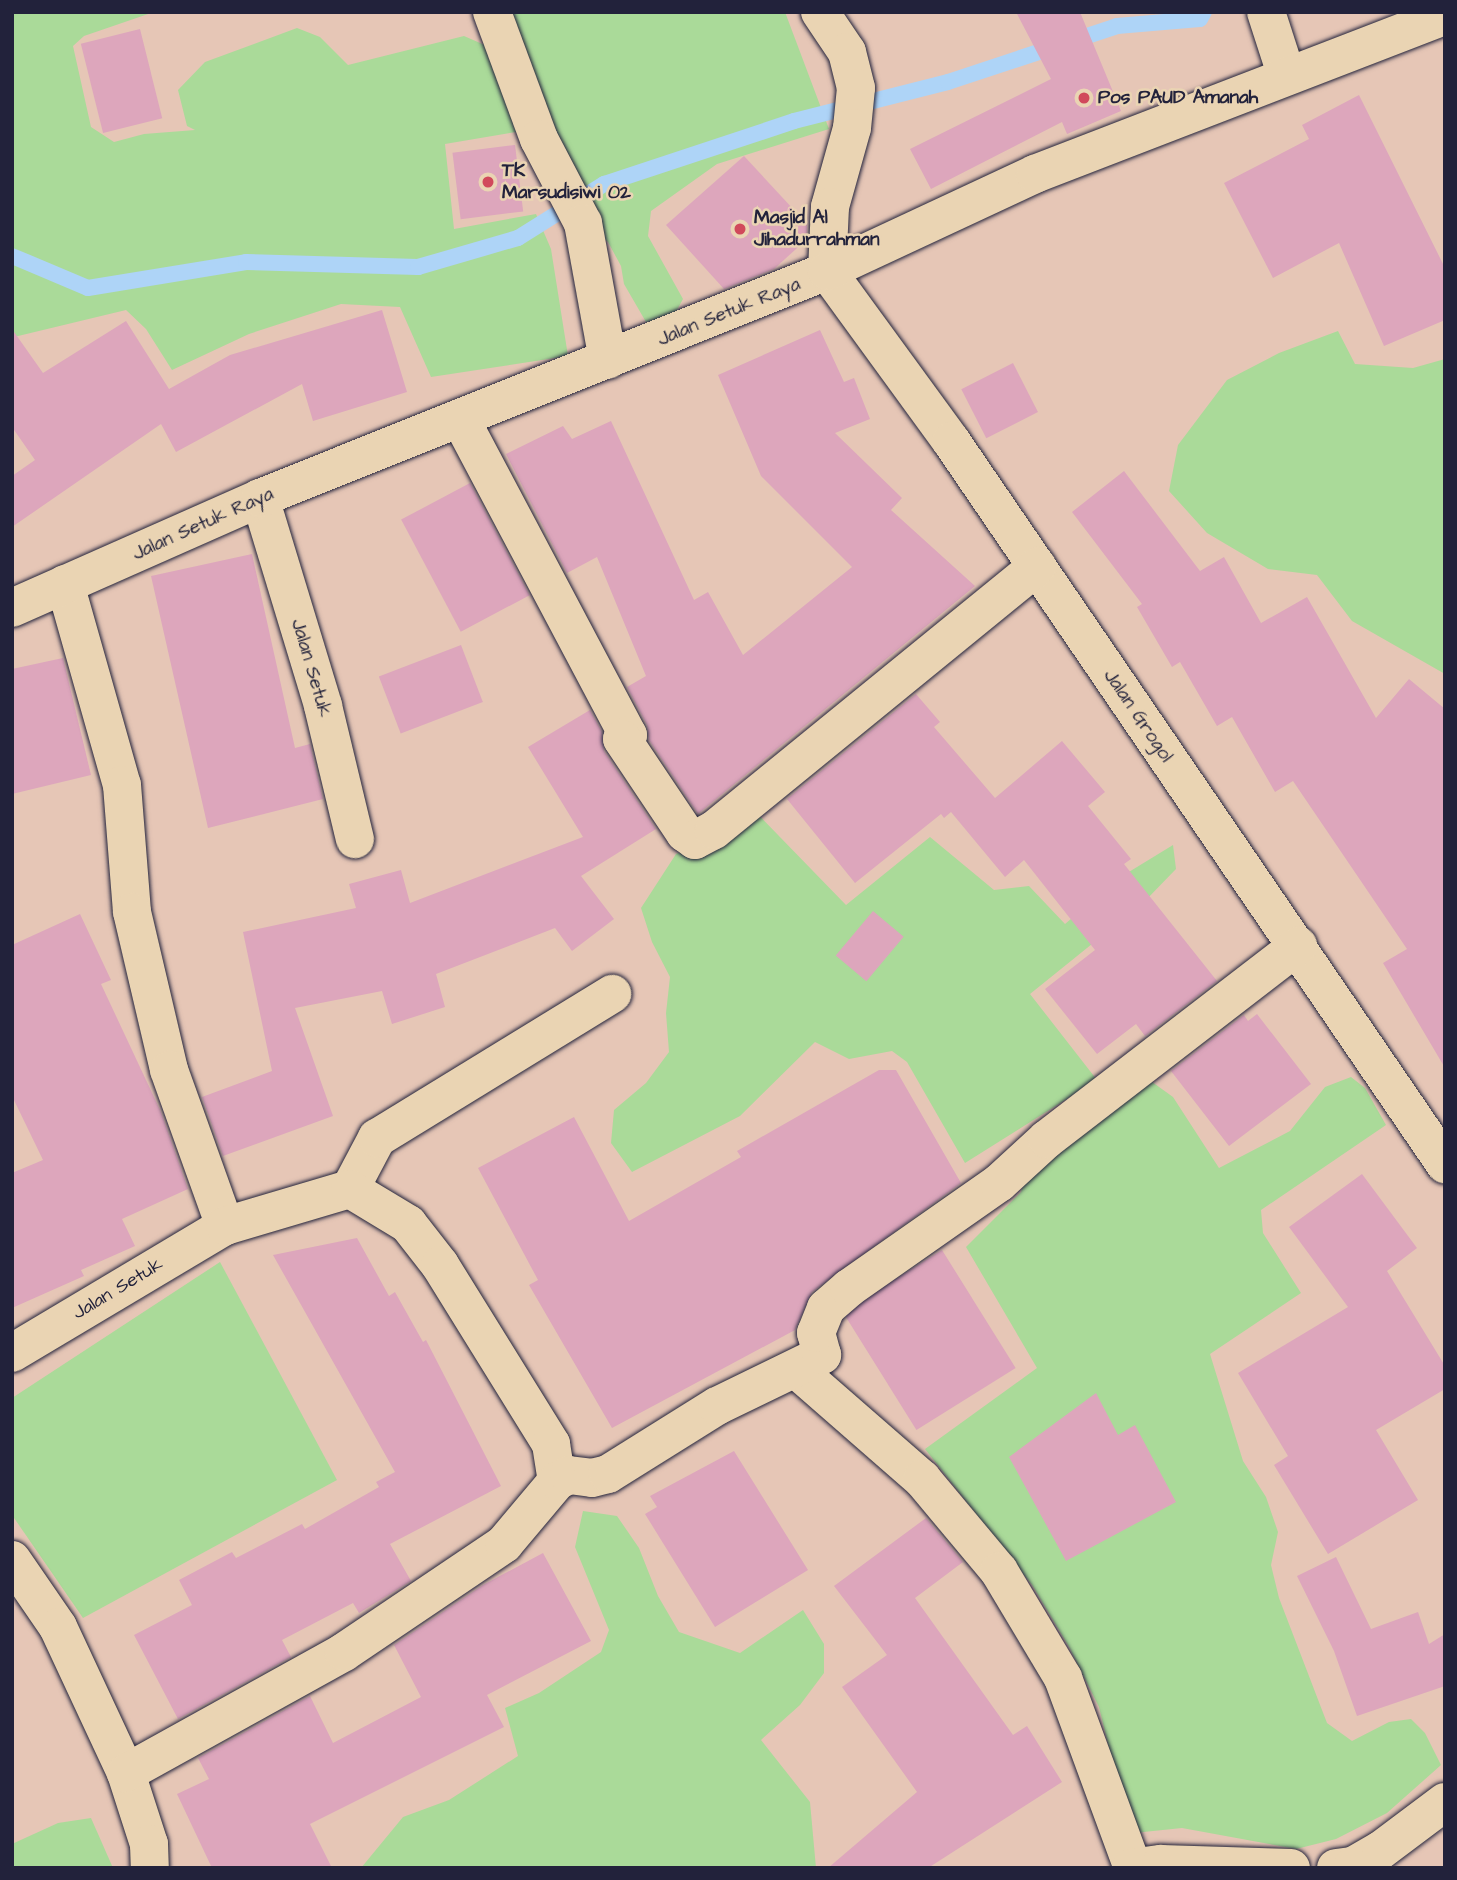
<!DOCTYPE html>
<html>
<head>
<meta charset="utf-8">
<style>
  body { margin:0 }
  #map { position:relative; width:1457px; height:1880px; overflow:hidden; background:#e6c6b6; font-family:"Architects Daughter",sans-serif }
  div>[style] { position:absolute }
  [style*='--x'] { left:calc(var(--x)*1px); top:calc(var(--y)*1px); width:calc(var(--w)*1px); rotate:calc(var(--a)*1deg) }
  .green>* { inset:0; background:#aada99 }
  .stream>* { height:16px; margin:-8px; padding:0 8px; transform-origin:8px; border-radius:8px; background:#aed4f7 }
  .building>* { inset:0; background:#dda6bc; transform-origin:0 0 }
  .roads { filter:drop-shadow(0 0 2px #22223b) drop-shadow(0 0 2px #22223b) }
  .street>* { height:38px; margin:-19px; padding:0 19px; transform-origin:19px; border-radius:19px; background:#ead4b3 }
  .dots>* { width:19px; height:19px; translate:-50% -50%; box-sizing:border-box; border:4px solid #ead4b3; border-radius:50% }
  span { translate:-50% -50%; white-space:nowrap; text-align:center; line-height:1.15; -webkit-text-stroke:5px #ead4b3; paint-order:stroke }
  .poi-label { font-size:19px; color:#22223b; font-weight:700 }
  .left { translate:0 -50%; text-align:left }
  .street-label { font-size:19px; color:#22223b }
  .frame { position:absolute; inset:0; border:14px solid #22223b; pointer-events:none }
</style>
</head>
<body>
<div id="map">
  <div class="green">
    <i style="clip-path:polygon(12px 12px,154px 12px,84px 36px,73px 46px,91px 127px,114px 142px,144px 134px,195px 130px,187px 126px,178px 90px,205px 62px,297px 28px,320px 37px,348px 65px,464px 36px,487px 46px,516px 132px,445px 144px,454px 229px,536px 214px,551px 249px,568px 356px,431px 377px,400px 307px,341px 304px,249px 334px,172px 370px,146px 329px,126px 310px,14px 337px)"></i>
    <i style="clip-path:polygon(503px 12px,785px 12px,829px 129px,717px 164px,651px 211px,648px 236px,683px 299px,673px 317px,646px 322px,624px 284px,621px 266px,608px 242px,582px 221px)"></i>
    <i style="clip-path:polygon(1338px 331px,1355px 364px,1413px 368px,1445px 359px,1445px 674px,1352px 621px,1317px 575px,1268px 569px,1207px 533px,1169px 491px,1178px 445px,1227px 380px,1279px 353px)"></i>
    <i style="clip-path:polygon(750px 806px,846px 905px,930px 837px,994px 890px,1029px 886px,1065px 924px,1119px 878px,1173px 845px,1176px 869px,1144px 902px,1030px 994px,1097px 1080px,965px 1163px,907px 1062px,892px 1051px,849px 1059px,815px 1042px,740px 1116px,632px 1172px,611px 1143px,614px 1110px,646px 1083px,669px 1052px,666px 1013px,670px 977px,652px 942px,641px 908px,676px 854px,709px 838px)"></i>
    <i style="clip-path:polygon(1351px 1077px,1365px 1088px,1386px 1125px,1261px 1210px,1263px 1233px,1301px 1293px,1210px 1354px,1243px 1461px,1266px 1497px,1278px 1532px,1271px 1565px,1279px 1598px,1327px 1723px,1352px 1741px,1389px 1722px,1411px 1719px,1425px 1733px,1441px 1765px,1387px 1813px,1336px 1839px,1296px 1849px,1182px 1828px,1134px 1833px,1126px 1819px,1099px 1707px,1069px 1647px,1032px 1585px,925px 1449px,1037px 1368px,966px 1247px,1021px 1192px,1033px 1157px,1148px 1079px,1173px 1097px,1219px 1168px,1290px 1131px,1325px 1087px)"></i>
    <i style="clip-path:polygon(220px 1262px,337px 1480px,83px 1618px,12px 1515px,12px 1398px)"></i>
    <i style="clip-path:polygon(583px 1511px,617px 1516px,639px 1548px,658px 1596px,679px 1632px,740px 1653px,803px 1610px,824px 1644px,824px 1673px,800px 1705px,761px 1740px,810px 1802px,816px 1868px,361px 1868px,403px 1817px,449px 1800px,518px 1756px,505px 1708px,539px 1693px,601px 1652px,609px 1630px,575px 1547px)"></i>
    <i style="clip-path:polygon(91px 1818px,113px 1868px,12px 1868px,12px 1844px,58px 1823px)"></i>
  </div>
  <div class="stream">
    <i style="--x:12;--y:256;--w:82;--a:22.8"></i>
    <i style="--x:88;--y:288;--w:160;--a:-9.3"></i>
    <i style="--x:246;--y:262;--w:172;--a:1.7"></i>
    <i style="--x:418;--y:267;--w:104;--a:-16.2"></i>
    <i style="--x:518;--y:238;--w:102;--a:-32.1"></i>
    <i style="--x:604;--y:184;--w:200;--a:-18.3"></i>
    <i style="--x:794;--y:121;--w:159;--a:-14.2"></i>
    <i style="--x:948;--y:82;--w:178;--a:-18.3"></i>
    <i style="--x:1117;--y:26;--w:83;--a:-4.8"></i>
    <i style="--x:1200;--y:19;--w:8;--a:-60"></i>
  </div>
  <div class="building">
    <i style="clip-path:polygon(1016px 12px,1080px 12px,1121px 111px,1067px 134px,1062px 122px,931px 189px,910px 149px,1051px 79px)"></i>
    <i style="left:140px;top:29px;width:92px;height:61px;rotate:76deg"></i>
    <i style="clip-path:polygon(1359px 95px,1445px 268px,1445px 320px,1384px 346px,1339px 243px,1273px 278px,1224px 183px,1309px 139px,1302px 125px)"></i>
    <i style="left:515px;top:145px;width:67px;height:63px;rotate:83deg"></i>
    <i style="clip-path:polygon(744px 156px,807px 224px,807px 239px,774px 269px,724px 289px,666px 225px)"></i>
    <i style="clip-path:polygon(382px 310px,407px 392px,313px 421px,302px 384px,176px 452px,161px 424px,12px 527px,12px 476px,35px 460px,12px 427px,12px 329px,43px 373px,126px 321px,169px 389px,230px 355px)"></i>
    <i style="clip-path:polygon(820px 330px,844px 382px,854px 378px,870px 419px,835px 433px,902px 498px,891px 510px,975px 586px,698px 814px,649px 740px,647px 725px,627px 687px,646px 676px,597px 557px,567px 573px,506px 454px,563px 426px,572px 439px,611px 421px,694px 600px,708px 592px,743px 655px,852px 567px,761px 476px,718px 375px)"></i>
    <i style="left:1013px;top:363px;width:55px;height:58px;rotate:63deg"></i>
    <i style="clip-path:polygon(1124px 471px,1200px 571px,1224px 557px,1261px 623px,1307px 597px,1376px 718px,1409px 679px,1445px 709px,1445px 1068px,1383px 963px,1407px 949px,1293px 781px,1275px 792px,1232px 717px,1217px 726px,1180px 662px,1172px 667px,1137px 607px,1142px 604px,1072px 512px)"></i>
    <i style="left:470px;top:483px;width:127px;height:78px;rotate:62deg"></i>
    <i style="clip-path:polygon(252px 554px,295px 748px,310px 744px,323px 799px,208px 828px,151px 576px)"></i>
    <i style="left:461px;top:645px;width:61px;height:88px;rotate:69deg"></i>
    <i style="clip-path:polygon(63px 658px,91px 775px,12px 794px,12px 669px)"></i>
    <i style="clip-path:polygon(916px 694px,940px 722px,934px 727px,995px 798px,1062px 741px,1105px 792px,1088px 806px,1131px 859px,1124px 864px,1217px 981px,1145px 1036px,1136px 1024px,1097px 1054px,1045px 989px,1095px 950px,1024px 860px,1005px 877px,951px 812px,944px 818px,941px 814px,855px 883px,787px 799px)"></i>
    <i style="clip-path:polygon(590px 710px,602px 732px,604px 751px,656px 829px,581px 876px,614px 919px,572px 951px,555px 928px,436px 974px,445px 1007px,392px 1024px,382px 991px,295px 1008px,333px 1116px,223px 1156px,202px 1097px,272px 1071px,243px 932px,356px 908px,349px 884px,401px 870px,410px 903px,583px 837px,528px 747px)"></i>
    <i style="left:873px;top:911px;width:40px;height:58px;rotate:40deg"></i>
    <i style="clip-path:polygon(80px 914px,111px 980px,101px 984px,161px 1112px,188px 1189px,122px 1219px,135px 1246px,81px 1270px,84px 1276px,12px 1308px,12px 1173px,43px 1160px,12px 1096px,12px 945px)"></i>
    <i style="clip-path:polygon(1257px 1014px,1311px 1084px,1229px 1146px,1171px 1071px,1244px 1015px,1248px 1021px)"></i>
    <i style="clip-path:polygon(879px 1070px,896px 1070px,961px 1183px,812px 1292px,795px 1330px,612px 1428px,529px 1285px,538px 1280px,478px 1168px,574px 1117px,629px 1221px,741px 1157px,737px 1151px)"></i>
    <i style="clip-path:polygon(1362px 1174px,1417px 1248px,1387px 1271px,1445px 1366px,1445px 1389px,1376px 1430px,1418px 1500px,1328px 1554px,1274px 1465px,1288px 1456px,1238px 1373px,1348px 1307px,1289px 1227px)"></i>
    <i style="clip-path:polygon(357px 1238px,389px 1296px,395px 1292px,423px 1342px,426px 1340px,501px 1486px,390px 1544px,411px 1581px,359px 1613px,353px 1603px,282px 1640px,291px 1657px,178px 1719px,134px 1635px,192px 1605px,179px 1580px,232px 1552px,236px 1558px,302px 1524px,305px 1529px,379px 1487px,376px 1482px,395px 1472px,273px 1255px)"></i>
    <i style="left:942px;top:1250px;width:139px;height:117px;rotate:58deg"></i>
    <i style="clip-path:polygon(1096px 1393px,1118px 1435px,1135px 1425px,1176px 1502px,1066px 1561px,1009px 1457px)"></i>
    <i style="clip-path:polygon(734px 1451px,808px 1570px,715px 1627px,645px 1514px,657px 1507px,650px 1496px)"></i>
    <i style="clip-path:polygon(926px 1518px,963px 1562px,915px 1598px,1013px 1735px,1027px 1726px,1062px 1782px,928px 1868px,828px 1868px,917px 1792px,842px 1687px,887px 1655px,834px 1586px)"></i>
    <i style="clip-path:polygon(543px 1553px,591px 1641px,487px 1695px,504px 1727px,310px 1824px,332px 1868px,212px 1868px,177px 1794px,209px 1779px,198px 1758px,310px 1696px,333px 1743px,421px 1697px,394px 1645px,483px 1585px)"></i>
    <i style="clip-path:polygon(1336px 1557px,1371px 1629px,1418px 1612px,1429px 1644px,1445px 1634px,1445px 1686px,1357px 1716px,1334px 1651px,1297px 1576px)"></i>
  </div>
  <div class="roads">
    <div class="street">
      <i style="--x:492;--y:12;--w:135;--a:69.7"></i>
      <i style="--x:539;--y:139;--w:95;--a:62.4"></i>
      <i style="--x:583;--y:223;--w:139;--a:79.7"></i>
      <i style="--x:820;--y:12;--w:48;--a:56"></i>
      <i style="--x:847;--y:52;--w:37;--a:76"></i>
      <i style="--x:856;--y:88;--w:40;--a:95.7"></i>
      <i style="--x:852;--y:128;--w:82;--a:105.6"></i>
      <i style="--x:830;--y:207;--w:64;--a:92.7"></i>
      <i style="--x:827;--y:271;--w:210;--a:53.9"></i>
      <i style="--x:951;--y:441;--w:876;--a:55.66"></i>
      <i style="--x:1266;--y:12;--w:65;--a:72.1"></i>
      <i style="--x:460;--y:418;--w:359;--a:62.1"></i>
      <i style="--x:628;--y:735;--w:7;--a:146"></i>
      <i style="--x:622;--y:739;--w:113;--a:56.2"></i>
      <i style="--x:685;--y:833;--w:12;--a:35"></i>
      <i style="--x:695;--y:840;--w:21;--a:-28"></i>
      <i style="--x:714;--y:830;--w:417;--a:-39.2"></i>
      <i style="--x:260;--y:498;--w:217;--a:73.1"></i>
      <i style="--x:323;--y:706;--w:137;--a:76.5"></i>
      <i style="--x:65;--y:584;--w:209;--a:74.2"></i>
      <i style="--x:122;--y:785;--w:127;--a:85.5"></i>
      <i style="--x:132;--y:912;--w:162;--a:76.8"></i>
      <i style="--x:169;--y:1070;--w:166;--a:70.3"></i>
      <i style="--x:12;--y:608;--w:271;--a:-23.9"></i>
      <i style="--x:260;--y:498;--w:611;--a:-21.82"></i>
      <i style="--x:827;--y:271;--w:230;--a:-25"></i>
      <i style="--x:1035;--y:174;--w:439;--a:-21.1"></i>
      <i style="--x:350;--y:1189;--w:58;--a:-62.1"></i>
      <i style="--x:377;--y:1138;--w:276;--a:-31.5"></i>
      <i style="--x:12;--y:1353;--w:248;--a:-30.8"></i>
      <i style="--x:225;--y:1226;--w:130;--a:-16.5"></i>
      <i style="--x:350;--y:1189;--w:68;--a:31.1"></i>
      <i style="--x:408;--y:1224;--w:52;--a:52"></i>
      <i style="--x:440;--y:1265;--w:211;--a:58.2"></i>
      <i style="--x:551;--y:1444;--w:37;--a:81"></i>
      <i style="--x:797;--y:1370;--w:166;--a:41.1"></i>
      <i style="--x:922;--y:1479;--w:120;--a:50.1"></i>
      <i style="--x:999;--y:1571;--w:125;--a:59.1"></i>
      <i style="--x:1063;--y:1678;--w:202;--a:69.8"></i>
      <i style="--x:12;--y:1560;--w:81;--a:55.5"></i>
      <i style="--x:58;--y:1627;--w:161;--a:65"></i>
      <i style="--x:126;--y:1773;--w:75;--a:72.1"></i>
      <i style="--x:149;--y:1844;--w:24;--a:88"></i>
      <i style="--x:126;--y:1773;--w:249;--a:-29"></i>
      <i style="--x:344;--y:1652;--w:193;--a:-34"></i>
      <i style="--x:504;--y:1544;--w:82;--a:-49.9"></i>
      <i style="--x:557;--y:1481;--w:13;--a:-27"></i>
      <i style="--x:569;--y:1475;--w:23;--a:7"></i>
      <i style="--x:592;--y:1478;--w:16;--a:-14"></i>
      <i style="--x:608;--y:1474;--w:128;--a:-32"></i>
      <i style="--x:717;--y:1406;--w:117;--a:-25.9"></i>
      <i style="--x:822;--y:1355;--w:23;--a:-105"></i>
      <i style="--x:816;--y:1333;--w:27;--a:-68"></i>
      <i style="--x:826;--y:1308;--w:30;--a:-41"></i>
      <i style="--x:849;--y:1288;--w:183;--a:-35"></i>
      <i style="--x:999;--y:1183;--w:65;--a:-42.5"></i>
      <i style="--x:1047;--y:1139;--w:317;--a:-37.6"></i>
      <i style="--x:1131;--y:1868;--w:30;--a:-8"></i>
      <i style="--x:1161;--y:1864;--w:130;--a:1.8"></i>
      <i style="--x:1336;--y:1868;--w:17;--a:-7"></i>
      <i style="--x:1353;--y:1866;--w:32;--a:-30"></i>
      <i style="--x:1381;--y:1850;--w:80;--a:-36.9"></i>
    </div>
  </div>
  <div class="dots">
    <i style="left:1084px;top:98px;background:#d1495b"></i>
    <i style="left:488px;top:182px;background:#d1495b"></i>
    <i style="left:740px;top:229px;background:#d1495b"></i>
  </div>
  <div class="poi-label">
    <span class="left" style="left:1098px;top:98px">Pos PAUD Amanah</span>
    <span class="left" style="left:502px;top:182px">TK<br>Marsudisiwi 02</span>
    <span class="left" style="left:754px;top:229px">Masjid Al<br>Jihadurrahman</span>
  </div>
  <div class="street-label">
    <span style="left:729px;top:312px;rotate:-22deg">Jalan Setuk Raya</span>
    <span style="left:203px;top:524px;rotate:-24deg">Jalan Setuk Raya</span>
    <span style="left:311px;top:668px;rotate:74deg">Jalan Setuk</span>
    <span style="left:1138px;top:716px;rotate:56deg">Jalan Grogol</span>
    <span style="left:118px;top:1289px;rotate:-31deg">Jalan Setuk</span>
  </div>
  <div class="frame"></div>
</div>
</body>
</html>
